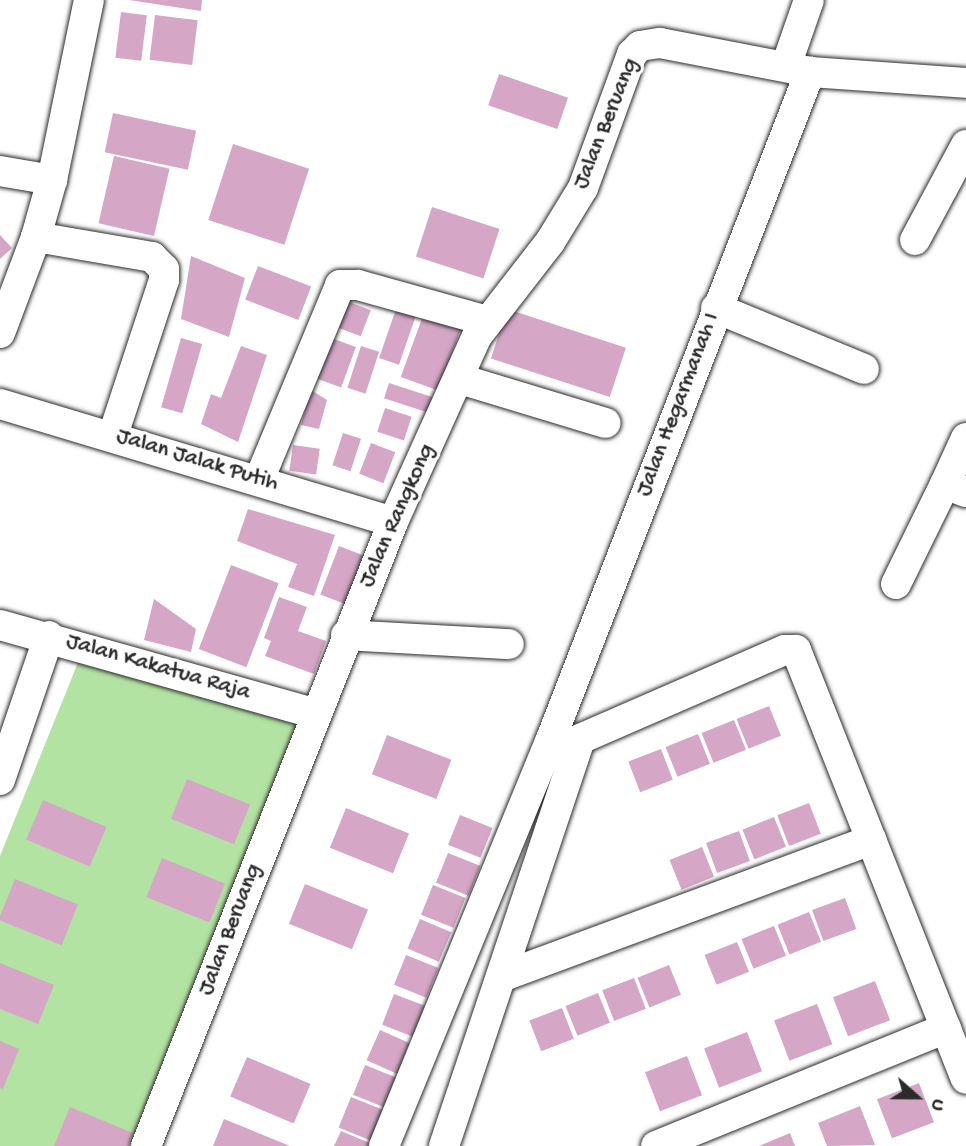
<!DOCTYPE html>
<html>
<head>
<meta charset="utf-8">
<style>
  body { margin:0 }
  #map { position:relative; width:966px; height:1146px; overflow:hidden; background:#fff; font-family:"Gochi Hand",sans-serif }
  div>[style] { position:absolute }
  [style*='--x'] { left:calc(var(--x)*1px); top:calc(var(--y)*1px); width:calc(var(--w)*1px); rotate:calc(var(--a)*1deg) }
  .green>* { inset:0; background:#b3e3a3 }
  .building>* { inset:0; background:#d5a6c6; transform-origin:0 0 }
  .roads { filter:drop-shadow(0 0 2px #2b2b2b) drop-shadow(0 0 2px #2b2b2b) }
  .minor>* { height:30px; margin:-15px; padding:0 15px; transform-origin:15px; border-radius:15px; background:#fff }
  span { translate:-50% -50%; white-space:nowrap; text-align:center; line-height:1.15; -webkit-text-stroke:6px #fff; paint-order:stroke }
  .street-label { font-size:23px; color:#2b2b2b }
  .north { position:absolute; left:882px; top:1062px; width:70px; height:70px; -webkit-text-stroke:5px #fff; paint-order:stroke; rotate:111deg; font-size:19px; font-weight:700; line-height:28px; text-align:center; color:#2b2b2b }
  .north::after { content:''; display:block; margin:auto; width:24px; height:32px; background:#2b2b2b; clip-path:polygon(50% 0,100% 100%,50% 72%,0 100%) }
</style>
</head>
<body>
<div id="map">
  <div class="green">
    <i style="clip-path:polygon(79px 660px,312px 725px,146px 1146px,0 1146px,0 856px)"></i>
  </div>
  <div class="building">
    <i style="clip-path:polygon(129px 0,202px 0,201px 11px)"></i>
    <i style="left:121px;top:12px;width:26px;height:46px;rotate:7deg"></i>
    <i style="left:155px;top:15px;width:43px;height:45px;rotate:7deg"></i>
    <i style="left:499px;top:74px;width:73px;height:33px;rotate:19deg"></i>
    <i style="left:113px;top:113px;width:85px;height:40px;rotate:12deg"></i>
    <i style="left:233px;top:144px;width:80px;height:80px;rotate:18deg"></i>
    <i style="left:114px;top:156px;width:57px;height:69px;rotate:13deg"></i>
    <i style="left:432px;top:207px;width:71px;height:52px;rotate:18deg"></i>
    <i style="clip-path:polygon(0 235px,12px 248px,0 259px)"></i>
    <i style="clip-path:polygon(191px 256px,245px 278px,229px 337px,181px 319px)"></i>
    <i style="left:258px;top:266px;width:57px;height:36px;rotate:21deg"></i>
    <i style="left:339px;top:298px;width:34px;height:28px;rotate:21deg"></i>
    <i style="left:397px;top:306px;width:21px;height:55px;rotate:19deg"></i>
    <i style="left:507px;top:309px;width:125px;height:52px;rotate:18deg"></i>
    <i style="left:424px;top:313px;width:40px;height:68px;rotate:20deg"></i>
    <i style="left:323px;top:335px;width:35px;height:43px;rotate:20deg"></i>
    <i style="left:181px;top:338px;width:22px;height:72px;rotate:16deg"></i>
    <i style="clip-path:polygon(241px 346px,267px 355px,238px 442px,201px 424px,211px 394px,221px 398px)"></i>
    <i style="left:361px;top:346px;width:19px;height:44px;rotate:18deg"></i>
    <i style="left:389px;top:383px;width:46px;height:16px;rotate:18deg"></i>
    <i style="clip-path:polygon(311px 390px,327px 400px,319px 429px,301px 425px)"></i>
    <i style="left:385px;top:408px;width:28px;height:25px;rotate:18deg"></i>
    <i style="left:343px;top:433px;width:19px;height:34px;rotate:18deg"></i>
    <i style="left:371px;top:443px;width:26px;height:33px;rotate:21deg"></i>
    <i style="left:293px;top:445px;width:27px;height:26px;rotate:8deg"></i>
    <i style="clip-path:polygon(248px 509px,335px 535px,314px 596px,288px 587px,297px 564px,237px 541px)"></i>
    <i style="left:339px;top:546px;width:34px;height:52px;rotate:21deg"></i>
    <i style="left:231px;top:565px;width:51px;height:90px;rotate:21deg"></i>
    <i style="clip-path:polygon(279px 597px,307px 607px,298px 631px,326px 641px,314px 674px,265px 656px,271px 641px,264px 638px)"></i>
    <i style="clip-path:polygon(154px 599px,196px 629px,191px 652px,144px 640px)"></i>
    <i style="left:769px;top:706px;width:32px;height:35px;rotate:68deg"></i>
    <i style="left:734px;top:720px;width:32px;height:35px;rotate:68deg"></i>
    <i style="left:698px;top:734px;width:32px;height:35px;rotate:68deg"></i>
    <i style="left:387px;top:735px;width:69px;height:42px;rotate:21deg"></i>
    <i style="left:661px;top:749px;width:33px;height:35px;rotate:69deg"></i>
    <i style="left:187px;top:779px;width:68px;height:43px;rotate:22deg"></i>
    <i style="left:43px;top:800px;width:69px;height:43px;rotate:23deg"></i>
    <i style="left:809px;top:803px;width:33px;height:34px;rotate:69deg"></i>
    <i style="left:346px;top:808px;width:68px;height:43px;rotate:22deg"></i>
    <i style="left:460px;top:815px;width:35px;height:32px;rotate:22deg"></i>
    <i style="left:774px;top:817px;width:32px;height:34px;rotate:68deg"></i>
    <i style="left:739px;top:831px;width:32px;height:35px;rotate:70deg"></i>
    <i style="left:702px;top:847px;width:32px;height:35px;rotate:68deg"></i>
    <i style="left:448px;top:853px;width:35px;height:32px;rotate:22deg"></i>
    <i style="left:162px;top:858px;width:68px;height:42px;rotate:22deg"></i>
    <i style="left:15px;top:879px;width:68px;height:44px;rotate:22deg"></i>
    <i style="left:305px;top:884px;width:68px;height:43px;rotate:22deg"></i>
    <i style="left:433px;top:885px;width:35px;height:32px;rotate:22deg"></i>
    <i style="left:845px;top:898px;width:33px;height:35px;rotate:70deg"></i>
    <i style="left:809px;top:912px;width:32px;height:34px;rotate:68deg"></i>
    <i style="left:420px;top:919px;width:34px;height:32px;rotate:23deg"></i>
    <i style="left:774px;top:926px;width:32px;height:35px;rotate:68deg"></i>
    <i style="left:737px;top:942px;width:32px;height:35px;rotate:68deg"></i>
    <i style="left:406px;top:955px;width:35px;height:32px;rotate:22deg"></i>
    <i style="clip-path:polygon(0 963px,54px 985px,38px 1024px,0 1009px)"></i>
    <i style="left:669px;top:965px;width:32px;height:34px;rotate:68deg"></i>
    <i style="left:634px;top:978px;width:33px;height:34px;rotate:69deg"></i>
    <i style="left:875px;top:981px;width:42px;height:45px;rotate:69deg"></i>
    <i style="left:598px;top:993px;width:32px;height:35px;rotate:68deg"></i>
    <i style="left:394px;top:994px;width:33px;height:33px;rotate:21deg"></i>
    <i style="left:817px;top:1004px;width:43px;height:46px;rotate:69deg"></i>
    <i style="left:562px;top:1008px;width:33px;height:35px;rotate:69deg"></i>
    <i style="left:380px;top:1030px;width:35px;height:33px;rotate:24deg"></i>
    <i style="left:747px;top:1032px;width:42px;height:46px;rotate:69deg"></i>
    <i style="clip-path:polygon(0 1041px,19px 1049px,3px 1089px,0 1088px)"></i>
    <i style="left:687px;top:1056px;width:42px;height:45px;rotate:69deg"></i>
    <i style="left:247px;top:1057px;width:69px;height:43px;rotate:23deg"></i>
    <i style="left:365px;top:1065px;width:35px;height:32px;rotate:22deg"></i>
    <i style="left:919px;top:1083px;width:42px;height:45px;rotate:69deg"></i>
    <i style="left:351px;top:1097px;width:35px;height:33px;rotate:22deg"></i>
    <i style="clip-path:polygon(860px 1106px,875px 1145px,827px 1146px,818px 1123px)"></i>
    <i style="clip-path:polygon(70px 1107px,133px 1133px,128px 1146px,54px 1146px)"></i>
    <i style="clip-path:polygon(224px 1119px,290px 1146px,213px 1146px)"></i>
    <i style="clip-path:polygon(341px 1131px,372px 1144px,371px 1146px,334px 1146px)"></i>
    <i style="clip-path:polygon(790px 1133px,795px 1146px,759px 1146px)"></i>
  </div>
  <div class="roads">
    <div class="minor">
      <i style="--x:786;--y:66;--w:70;--a:-70.8"></i>
      <i style="--x:0;--y:171;--w:53;--a:9.8"></i>
      <i style="--x:36;--y:237;--w:118;--a:9.8"></i>
      <i style="--x:152;--y:257;--w:17;--a:45"></i>
      <i style="--x:164;--y:269;--w:11;--a:90"></i>
      <i style="--x:164;--y:280;--w:163;--a:108.2"></i>
      <i style="--x:915;--y:240;--w:108;--a:-61.8"></i>
      <i style="--x:716;--y:308;--w:160;--a:22.4"></i>
      <i style="--x:0;--y:333;--w:103;--a:-69.4"></i>
      <i style="--x:36;--y:237;--w:59;--a:-74.3"></i>
      <i style="--x:52;--y:180;--w:184;--a:-78.4"></i>
      <i style="--x:460;--y:379;--w:152;--a:16.8"></i>
      <i style="--x:0;--y:404;--w:410;--a:16.7"></i>
      <i style="--x:966;--y:438;--w:51;--a:114.5"></i>
      <i style="--x:945;--y:484;--w:22;--a:21"></i>
      <i style="--x:259;--y:480;--w:211;--a:-67.4"></i>
      <i style="--x:340;--y:285;--w:18;--a:0"></i>
      <i style="--x:358;--y:285;--w:134;--a:15.6"></i>
      <i style="--x:896;--y:584;--w:111;--a:-63.9"></i>
      <i style="--x:0;--y:625;--w:328;--a:15.7"></i>
      <i style="--x:346;--y:635;--w:163;--a:3.2"></i>
      <i style="--x:0;--y:780;--w:152;--a:-71.2"></i>
      <i style="--x:501;--y:977;--w:395;--a:-20.3"></i>
      <i style="--x:146;--y:1146;--w:671;--a:-68.4"></i>
      <i style="--x:393;--y:522;--w:204;--a:-65.7"></i>
      <i style="--x:477;--y:336;--w:119;--a:-52.2"></i>
      <i style="--x:550;--y:242;--w:63;--a:-58.6"></i>
      <i style="--x:583;--y:188;--w:143;--a:-69.9"></i>
      <i style="--x:632;--y:54;--w:11;--a:-45"></i>
      <i style="--x:640;--y:46;--w:20;--a:-9"></i>
      <i style="--x:660;--y:43;--w:153;--a:10.9"></i>
      <i style="--x:810;--y:72;--w:156;--a:4"></i>
      <i style="--x:384;--y:1146;--w:440;--a:-67.7"></i>
      <i style="--x:551;--y:739;--w:716;--a:-68.78"></i>
      <i style="--x:444;--y:1146;--w:429;--a:-71.5"></i>
      <i style="--x:580;--y:739;--w:223;--a:-23.5"></i>
      <i style="--x:785;--y:650;--w:11;--a:0"></i>
      <i style="--x:796;--y:650;--w:461;--a:68.4"></i>
      <i style="--x:656;--y:1146;--w:313;--a:-22.1"></i>
    </div>
  </div>
  <div class="street-label">
    <span style="left:607px;top:124px;rotate:-68deg">Jalan Beruang</span>
    <span style="left:679px;top:405px;rotate:-69deg">Jalan Hegarmanah I</span>
    <span style="left:197px;top:461px;rotate:17deg">Jalan Jalak Putih</span>
    <span style="left:398px;top:516px;rotate:-66deg">Jalan Rangkong</span>
    <span style="left:158px;top:668px;rotate:16deg">Jalan Kakatua Raja</span>
    <span style="left:231px;top:930px;rotate:-69deg">Jalan Beruang</span>
  </div>
  <div class="north">U</div>
</div>
</body>
</html>
